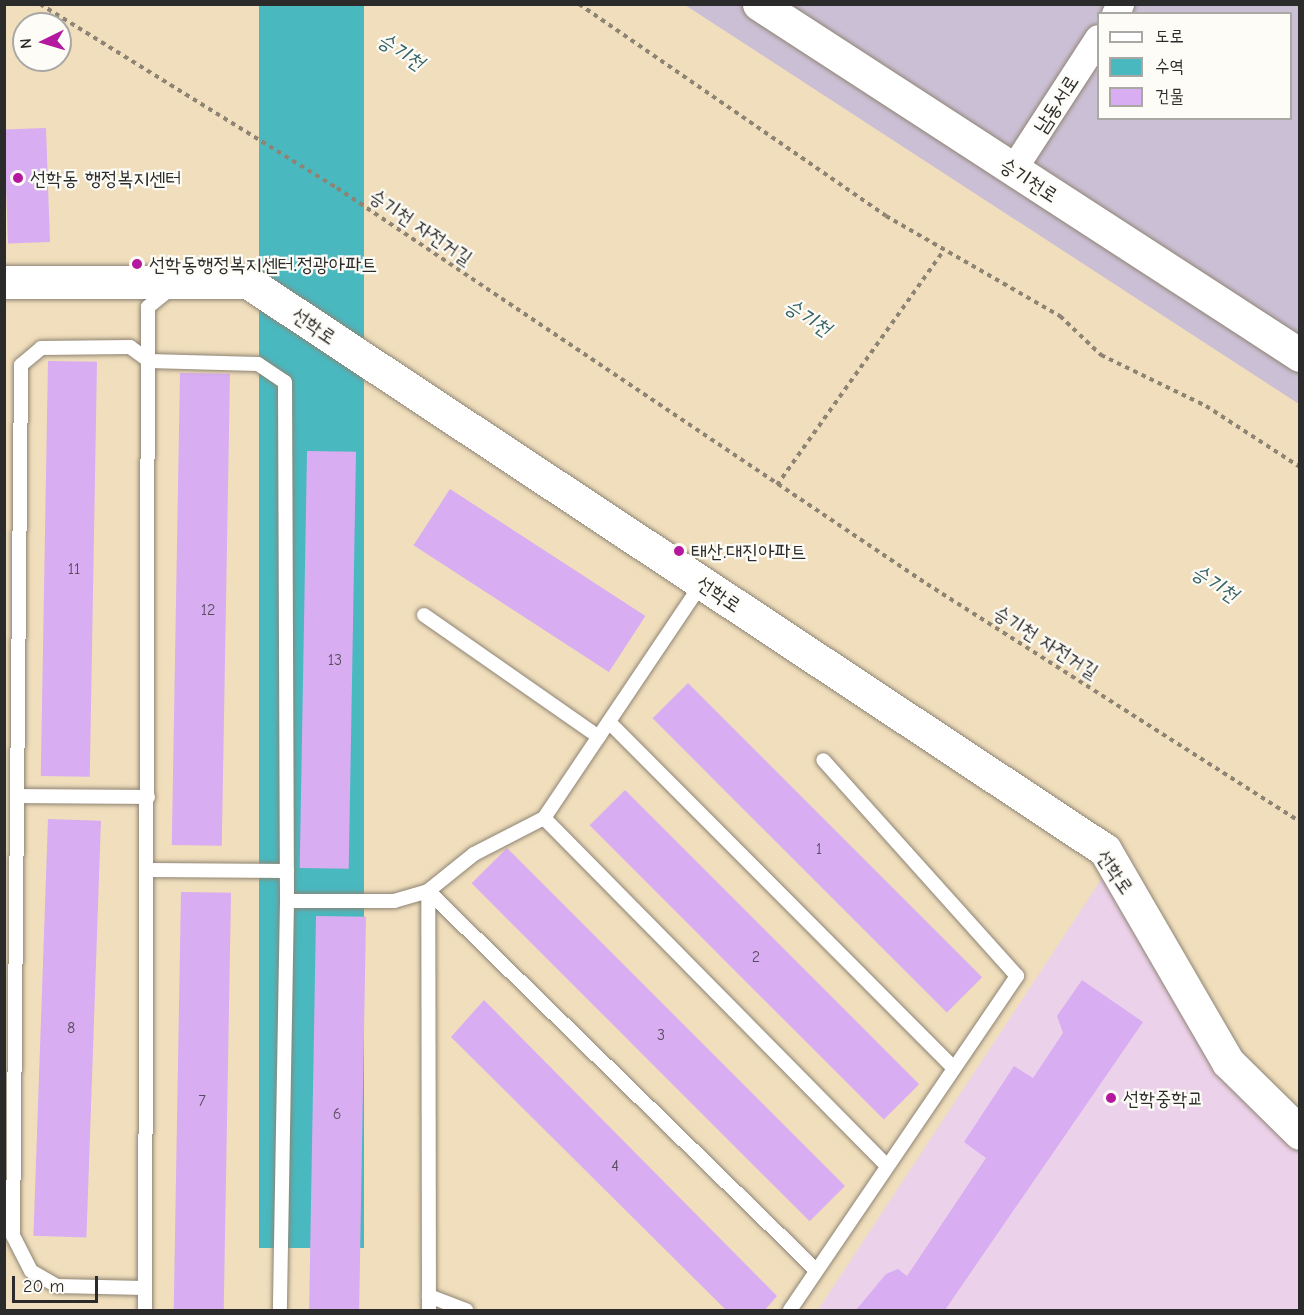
<!DOCTYPE html>
<html>
<head>
<meta charset="utf-8">
<style>
  body { margin:0 }
  #map { position:relative; width:1304px; height:1315px; overflow:hidden; background:#f0debc; font-family:"Comic Neue","Poor Story",sans-serif }
  div>[style] { position:absolute }
  [style*='--x'] { left:calc(var(--x)*1px); top:calc(var(--y)*1px); width:calc(var(--w)*1px); rotate:calc(var(--a)*1deg) }
  .built>* { inset:0; background:#ecd1ea }
  .industrial>* { inset:0; background:#cbbfd5 }
  .water>* { inset:0; background:#49b8bf; transform-origin:0 0 }
  .building>* { inset:0; background:#d8adf2; transform-origin:0 0 }
  .path>* { height:4px; margin-top:-2px; transform-origin:0; background:repeating-linear-gradient(90deg,#8e8474 0 4.5px,transparent 0 9px) }
  .roads { filter:drop-shadow(0 0 2px #8e8474) drop-shadow(0 0 2px #8e8474) }
  .service>* { height:14px; margin:-7px; padding:0 7px; transform-origin:7px; border-radius:7px; background:#fff }
  .minor>* { height:27px; margin:-13.5px; padding:0 13.5px; transform-origin:13.5px; border-radius:13.5px; background:#fff }
  .tertiary>* { height:33px; margin:-16.5px; padding:0 16.5px; transform-origin:16.5px; border-radius:16.5px; background:#fff }
  .dots>* { width:16px; height:16px; translate:-50% -50%; box-sizing:border-box; border:3px solid #fdfcf7; border-radius:50% }
  span { translate:-50% -50%; white-space:nowrap; text-align:center; line-height:1.15; -webkit-text-stroke:4.5px #fdfcf7; paint-order:stroke }
  .number-label { font-size:16px; color:#564c5d }
  .number-label span { -webkit-text-stroke-width:0 }
  .street-label { font-size:20px; color:#2b2b2b }
  .poi-label { font-size:20px; color:#2b2b2b }
  .left { translate:0 -50%; text-align:left }
  .water-label { font-size:21px; color:#376366; font-style:italic }
  .frame { position:absolute; inset:0; border:6px solid #2b2b2b; pointer-events:none }
  .legend { position:absolute; left:1097px; top:12px; width:195px; height:108px; box-sizing:border-box; background:#fdfcf7; border:2px solid #a9a8a5; margin:0; padding:8px 10px; list-style:none; font-size:18px; color:#2b2b2b }
  .legend li { display:flex; align-items:center; gap:12px; height:30px }
  .legend b { width:30px; border:2px solid #a9a8a5 }
  .north { position:absolute; left:12px; top:12px; width:60px; height:60px; box-sizing:border-box; background:#fdfcf7; border:2px solid #a9a8a5; border-radius:50%; rotate:265deg; font-size:16px; font-weight:700; line-height:24px; text-align:center; color:#2b2b2b }
  .north::after { content:''; display:block; margin:auto; width:21px; height:27px; background:#b5179e; clip-path:polygon(50% 0,100% 100%,50% 72%,0 100%) }
  .scale { position:absolute; left:12px; top:1276px; width:86px; height:27px; box-sizing:border-box; border:3px solid #2b2b2b; border-top:0; padding-left:8px; font-size:18px; line-height:21px; white-space:nowrap; color:#2b2b2b; -webkit-text-stroke:4px #fdfcf7; paint-order:stroke }
</style>
</head>
<body>
<div id="map">
  <div class="built">
    <i style="clip-path:polygon(1112px 863px,1228px 1062px,1299px 1133px,1299px 1310px,818px 1310px)"></i>
  </div>
  <div class="industrial">
    <i style="clip-path:polygon(evenodd,685px 5px,1299px 5px,1299px 404px,685px 5px,1098px 14px,1290px 14px,1290px 118px,1098px 118px,1098px 14px)"></i>
  </div>
  <div class="water">
    <i style="left:259px;top:5px;width:105px;height:1243px"></i>
  </div>
  <div class="building">
    <i style="left:46px;top:128px;width:114px;height:42px;rotate:88deg"></i>
    <i style="left:48px;top:361px;width:49px;height:415px;rotate:1deg"></i>
    <i style="left:180px;top:373px;width:50px;height:472px;rotate:1deg"></i>
    <i style="left:307px;top:451px;width:49px;height:417px;rotate:1deg"></i>
    <i style="left:450px;top:489px;width:233px;height:67px;rotate:33deg"></i>
    <i style="left:688px;top:683px;width:416px;height:50px;rotate:45deg"></i>
    <i style="left:625px;top:790px;width:416px;height:50px;rotate:45deg"></i>
    <i style="left:48px;top:819px;width:53px;height:417px;rotate:2deg"></i>
    <i style="left:507px;top:848px;width:478px;height:50px;rotate:45deg"></i>
    <i style="left:181px;top:892px;width:50px;height:418px;rotate:1deg"></i>
    <i style="left:316px;top:916px;width:50px;height:394px;rotate:1deg"></i>
    <i style="clip-path:polygon(1082px 980px,1143px 1022px,945px 1310px,856px 1310px,886px 1274px,898px 1269px,907px 1276px,986px 1158px,964px 1142px,1014px 1066px,1033px 1078px,1063px 1033px,1057px 1016px)"></i>
    <i style="clip-path:polygon(484px 1000px,777px 1296px,765px 1310px,726px 1310px,451px 1037px)"></i>
  </div>
  <div class="path">
    <i style="--x:40;--y:4;--w:349;--a:31.8"></i>
    <i style="--x:337;--y:188;--w:711;--a:33.87"></i>
    <i style="--x:927;--y:584;--w:442;--a:32.5"></i>
    <i style="--x:579;--y:4;--w:373;--a:34.6"></i>
    <i style="--x:886;--y:216;--w:201;--a:29.9"></i>
    <i style="--x:1060;--y:316;--w:57;--a:43.6"></i>
    <i style="--x:1101;--y:355;--w:117;--a:25.9"></i>
    <i style="--x:1206;--y:406;--w:112;--a:33"></i>
    <i style="--x:777;--y:485;--w:288;--a:-54.6"></i>
  </div>
  <div class="roads">
    <div class="service">
      <i style="--x:424;--y:615;--w:213;--a:34.9"></i>
      <i style="--x:609;--y:722;--w:487;--a:45.1"></i>
      <i style="--x:17;--y:796;--w:131;--a:0.4"></i>
      <i style="--x:544;--y:818;--w:486;--a:45.4"></i>
      <i style="--x:148;--y:870;--w:139;--a:0.4"></i>
      <i style="--x:287;--y:901;--w:107;--a:0"></i>
      <i style="--x:394;--y:901;--w:35;--a:-16"></i>
      <i style="--x:428;--y:891;--w:542;--a:44.33"></i>
      <i style="--x:144;--y:1288;--w:87;--a:-178.7"></i>
      <i style="--x:57;--y:1286;--w:30;--a:-150"></i>
      <i style="--x:31;--y:1271;--w:39;--a:-117"></i>
      <i style="--x:13;--y:1236;--w:871;--a:-89.47"></i>
      <i style="--x:21;--y:365;--w:26;--a:-40"></i>
      <i style="--x:41;--y:348;--w:89;--a:-0.6"></i>
      <i style="--x:130;--y:347;--w:24;--a:36"></i>
      <i style="--x:149;--y:361;--w:109;--a:1.6"></i>
      <i style="--x:258;--y:364;--w:32;--a:34"></i>
      <i style="--x:285;--y:382;--w:519;--a:89.78"></i>
      <i style="--x:287;--y:901;--w:409;--a:91"></i>
      <i style="--x:429;--y:1296;--w:40;--a:21"></i>
      <i style="--x:145;--y:1310;--w:1003;--a:-89.83"></i>
      <i style="--x:148;--y:307;--w:32;--a:-39"></i>
      <i style="--x:429;--y:1310;--w:419;--a:-90.1"></i>
      <i style="--x:428;--y:891;--w:59;--a:-38.8"></i>
      <i style="--x:474;--y:854;--w:79;--a:-27.2"></i>
      <i style="--x:544;--y:818;--w:283;--a:-56.1"></i>
      <i style="--x:790;--y:1310;--w:404;--a:-55.8"></i>
      <i style="--x:1017;--y:976;--w:290;--a:-131.9"></i>
    </div>
    <div class="minor">
      <i style="--x:1115;--y:14;--w:11;--a:-63"></i>
      <i style="--x:1013;--y:169;--w:156;--a:-57"></i>
    </div>
    <div class="tertiary">
      <i style="--x:759;--y:4;--w:645;--a:32.98"></i>
      <i style="--x:4;--y:282;--w:244;--a:0"></i>
      <i style="--x:248;--y:282;--w:1028;--a:33.54"></i>
      <i style="--x:1105;--y:850;--w:245;--a:59.9"></i>
      <i style="--x:1228;--y:1062;--w:101;--a:44.6"></i>
    </div>
  </div>
  <div class="dots">
    <i style="left:18px;top:178px;background:#b5179e"></i>
    <i style="left:137px;top:264px;background:#b5179e"></i>
    <i style="left:679px;top:551px;background:#b5179e"></i>
    <i style="left:1111px;top:1098px;background:#b5179e"></i>
  </div>
  <div class="number-label">
    <span style="left:74px;top:569px">11</span>
    <span style="left:208px;top:610px">12</span>
    <span style="left:335px;top:660px">13</span>
    <span style="left:819px;top:849px">1</span>
    <span style="left:756px;top:957px">2</span>
    <span style="left:71px;top:1028px">8</span>
    <span style="left:661px;top:1035px">3</span>
    <span style="left:202px;top:1101px">7</span>
    <span style="left:337px;top:1114px">6</span>
    <span style="left:615px;top:1166px">4</span>
  </div>
  <div class="street-label">
    <span style="left:1056px;top:104px;rotate:-57deg">남동서로</span>
    <span style="left:1029px;top:180px;rotate:33deg">승기천로</span>
    <span style="left:421px;top:227px;rotate:34deg">승기천 자전거길</span>
    <span style="left:314px;top:326px;rotate:34deg">선학로</span>
    <span style="left:719px;top:594px;rotate:34deg">선학로</span>
    <span style="left:1046px;top:642px;rotate:32deg">승기천 자전거길</span>
    <span style="left:1115px;top:872px;rotate:55deg">선학로</span>
  </div>
  <div class="poi-label">
    <span class="left" style="left:30px;top:178px">선학동 행정복지센터</span>
    <span class="left" style="left:149px;top:264px">선학동행정복지센터.정광아파트</span>
    <span class="left" style="left:691px;top:551px">태산.대진아파트</span>
    <span class="left" style="left:1123px;top:1098px">선학중학교</span>
  </div>
  <div class="water-label">
    <span style="left:401px;top:51px;rotate:33deg">승기천</span>
    <span style="left:808px;top:317px;rotate:33deg">승기천</span>
    <span style="left:1215px;top:583px;rotate:33deg">승기천</span>
  </div>
  <div class="frame"></div>
  <ul class="legend">
  <li><b style="height:8px;background:#fff"></b>도로</li>
  <li><b style="height:16px;background:#49b8bf"></b>수역</li>
  <li><b style="height:16px;background:#d8adf2"></b>건물</li>
  </ul>
  <div class="north">N</div>
  <div class="scale">20 m</div>
</div>
</body>
</html>
